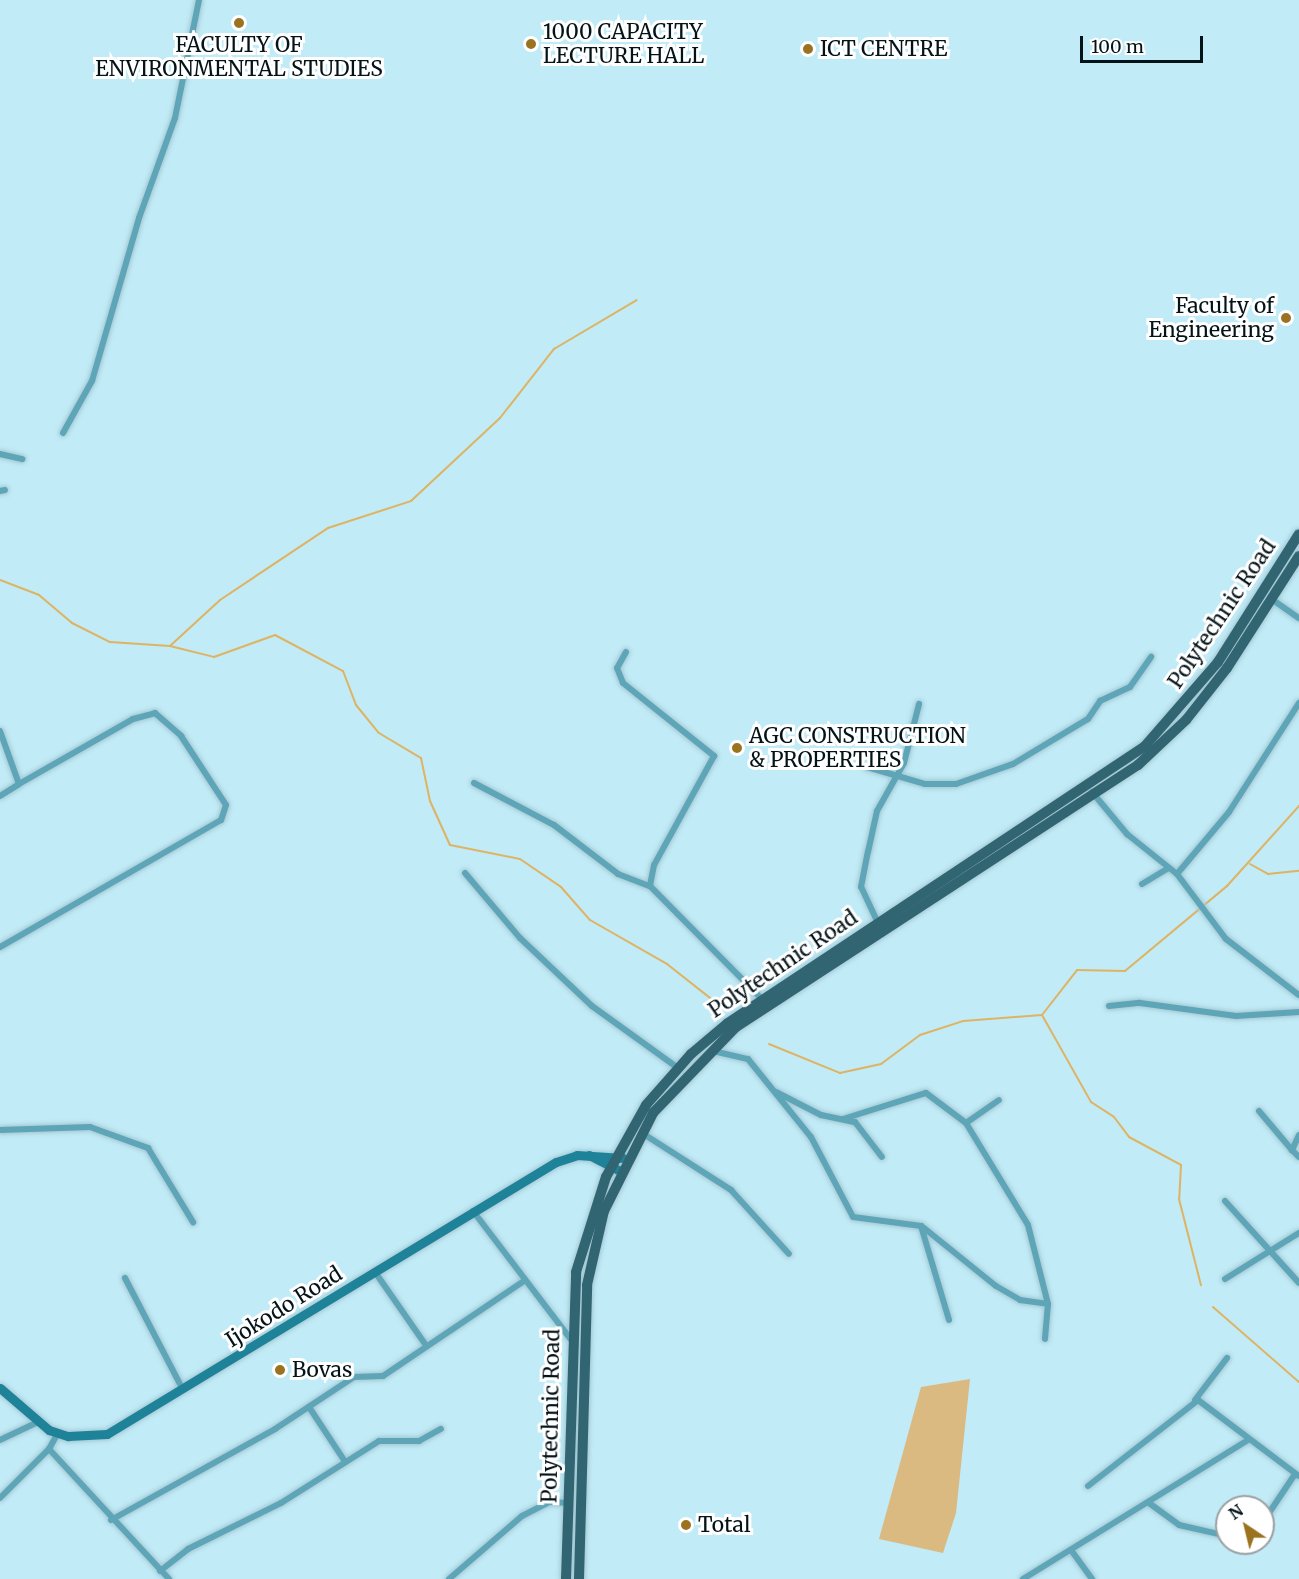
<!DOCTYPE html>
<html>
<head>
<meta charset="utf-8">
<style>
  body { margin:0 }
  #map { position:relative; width:1299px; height:1579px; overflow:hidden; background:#c1ebf7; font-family:Merriweather,serif }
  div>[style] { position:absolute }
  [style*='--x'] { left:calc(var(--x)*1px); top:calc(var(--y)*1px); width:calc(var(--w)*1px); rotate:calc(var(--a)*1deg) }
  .green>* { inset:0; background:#daba81 }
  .stream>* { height:2px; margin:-1px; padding:0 1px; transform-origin:1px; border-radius:1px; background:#deb362 }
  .roads { filter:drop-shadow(0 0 2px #a3c8d3) drop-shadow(0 0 2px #a3c8d3) }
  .minor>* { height:6px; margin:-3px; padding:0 3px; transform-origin:3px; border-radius:3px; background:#5ea5b8 }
  .secondary>* { height:9px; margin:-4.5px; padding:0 4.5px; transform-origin:4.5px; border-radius:4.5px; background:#1e8299 }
  .primary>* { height:10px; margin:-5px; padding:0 5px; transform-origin:5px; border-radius:5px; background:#326572 }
  .dots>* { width:16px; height:16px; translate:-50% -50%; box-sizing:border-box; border:3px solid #fff; border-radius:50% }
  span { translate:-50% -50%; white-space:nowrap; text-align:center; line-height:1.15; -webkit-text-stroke:6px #fff; paint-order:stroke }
  .poi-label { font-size:21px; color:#041317 }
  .left { translate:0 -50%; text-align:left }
  .right { translate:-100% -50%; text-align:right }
  .street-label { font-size:21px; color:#041317 }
  .north { position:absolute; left:1215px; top:1495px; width:60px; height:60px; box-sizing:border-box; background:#fff; border:2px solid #9ba1a2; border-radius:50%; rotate:325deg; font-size:16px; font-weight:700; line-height:24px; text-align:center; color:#041317 }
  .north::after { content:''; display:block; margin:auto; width:21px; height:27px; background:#9b7320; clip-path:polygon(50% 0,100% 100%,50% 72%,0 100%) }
  .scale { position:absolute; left:1080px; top:36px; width:123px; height:27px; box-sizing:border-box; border:3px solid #041317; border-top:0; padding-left:8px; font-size:18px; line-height:21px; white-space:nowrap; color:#041317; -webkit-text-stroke:4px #fff; paint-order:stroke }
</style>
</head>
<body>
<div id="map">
  <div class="green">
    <i style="clip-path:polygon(970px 1379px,956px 1513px,943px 1553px,879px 1539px,921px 1387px)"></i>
  </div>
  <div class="stream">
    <i style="--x:0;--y:580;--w:42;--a:21"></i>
    <i style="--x:39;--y:595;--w:43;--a:40.3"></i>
    <i style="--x:72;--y:623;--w:42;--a:26.6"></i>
    <i style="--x:110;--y:642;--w:60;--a:3.8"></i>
    <i style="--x:170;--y:646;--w:45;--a:14"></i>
    <i style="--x:214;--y:657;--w:65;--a:-19.8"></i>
    <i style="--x:275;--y:635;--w:77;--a:27.9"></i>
    <i style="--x:343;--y:671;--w:36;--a:69"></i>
    <i style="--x:356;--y:705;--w:36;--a:51"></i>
    <i style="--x:379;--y:733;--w:49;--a:30.8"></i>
    <i style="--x:421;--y:758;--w:44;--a:78.2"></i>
    <i style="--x:430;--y:801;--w:48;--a:65.6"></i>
    <i style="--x:450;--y:845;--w:71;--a:11.3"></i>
    <i style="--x:520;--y:859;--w:50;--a:34.3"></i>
    <i style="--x:561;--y:887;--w:44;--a:48.7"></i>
    <i style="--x:590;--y:920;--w:89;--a:29.7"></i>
    <i style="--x:667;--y:964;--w:66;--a:38.3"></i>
    <i style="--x:170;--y:646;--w:68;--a:-42.6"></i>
    <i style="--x:220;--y:600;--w:130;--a:-33.7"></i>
    <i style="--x:328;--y:528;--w:87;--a:-18"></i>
    <i style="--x:411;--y:501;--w:122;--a:-43"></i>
    <i style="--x:500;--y:418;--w:88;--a:-52"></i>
    <i style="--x:554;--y:349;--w:96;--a:-30.6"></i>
    <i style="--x:1250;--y:864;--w:21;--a:29"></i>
    <i style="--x:1268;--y:874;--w:31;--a:-6"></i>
    <i style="--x:1042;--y:1015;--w:100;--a:60.6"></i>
    <i style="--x:1091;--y:1102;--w:27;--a:33"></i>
    <i style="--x:1114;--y:1117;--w:25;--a:53"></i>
    <i style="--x:1129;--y:1137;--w:59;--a:28.3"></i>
    <i style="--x:1181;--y:1165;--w:34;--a:93"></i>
    <i style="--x:1179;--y:1199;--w:89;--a:75.7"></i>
    <i style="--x:769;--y:1044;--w:77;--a:22.2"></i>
    <i style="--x:840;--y:1073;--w:42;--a:-12.4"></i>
    <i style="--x:881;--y:1064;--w:49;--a:-36.6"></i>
    <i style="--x:920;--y:1035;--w:45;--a:-18"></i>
    <i style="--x:963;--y:1021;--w:79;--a:-4.3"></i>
    <i style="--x:1042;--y:1015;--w:57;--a:-52.1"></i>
    <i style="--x:1077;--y:970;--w:48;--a:1.2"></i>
    <i style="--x:1125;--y:971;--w:133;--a:-39.8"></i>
    <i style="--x:1227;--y:886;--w:108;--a:-48"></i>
    <i style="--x:1213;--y:1307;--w:114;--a:41.1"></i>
  </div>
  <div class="roads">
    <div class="minor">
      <i style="--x:63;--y:433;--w:60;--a:-60.9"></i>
      <i style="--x:92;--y:381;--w:170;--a:-73.9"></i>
      <i style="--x:139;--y:218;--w:106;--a:-70.2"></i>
      <i style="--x:175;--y:118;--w:120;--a:-78.5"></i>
      <i style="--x:0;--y:454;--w:23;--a:13"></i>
      <i style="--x:0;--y:491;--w:5;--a:-11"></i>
      <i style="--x:1270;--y:598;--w:35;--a:35"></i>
      <i style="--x:626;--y:652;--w:18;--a:119"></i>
      <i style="--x:617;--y:668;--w:16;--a:68"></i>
      <i style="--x:623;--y:683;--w:117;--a:38.7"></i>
      <i style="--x:714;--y:756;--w:124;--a:118.8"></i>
      <i style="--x:654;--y:865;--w:21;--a:101"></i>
      <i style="--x:0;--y:731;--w:56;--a:70.3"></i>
      <i style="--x:19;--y:784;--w:131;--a:-29.7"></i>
      <i style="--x:133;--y:719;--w:23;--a:-15"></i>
      <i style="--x:155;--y:713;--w:35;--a:41"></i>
      <i style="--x:181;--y:736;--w:82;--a:56.9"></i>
      <i style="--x:226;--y:805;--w:16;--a:108"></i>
      <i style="--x:221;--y:820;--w:255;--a:150.1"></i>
      <i style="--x:867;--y:767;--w:60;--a:16.3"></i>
      <i style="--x:925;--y:784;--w:31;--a:0"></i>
      <i style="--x:956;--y:784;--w:60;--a:-19.3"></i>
      <i style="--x:1013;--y:764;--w:87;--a:-31"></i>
      <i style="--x:1088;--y:719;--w:22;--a:-56"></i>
      <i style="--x:1100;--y:701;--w:33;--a:-25"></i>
      <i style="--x:1130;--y:687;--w:37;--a:-55"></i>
      <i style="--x:474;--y:783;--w:90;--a:27.7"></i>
      <i style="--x:554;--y:825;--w:81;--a:37.4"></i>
      <i style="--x:618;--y:874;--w:34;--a:21"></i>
      <i style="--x:650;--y:886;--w:159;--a:45.3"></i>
      <i style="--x:1092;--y:792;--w:55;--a:50.2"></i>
      <i style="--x:1127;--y:834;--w:64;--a:38.7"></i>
      <i style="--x:1177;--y:874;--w:81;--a:53"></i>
      <i style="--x:1226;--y:939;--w:92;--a:37.5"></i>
      <i style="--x:0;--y:796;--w:22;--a:-32"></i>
      <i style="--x:465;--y:873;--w:85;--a:49.8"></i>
      <i style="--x:520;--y:938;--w:99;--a:43.4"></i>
      <i style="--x:592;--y:1006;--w:106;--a:35.8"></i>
      <i style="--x:1177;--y:874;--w:81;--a:-50"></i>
      <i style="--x:1229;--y:812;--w:130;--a:-57.3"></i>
      <i style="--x:1142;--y:884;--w:31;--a:-31"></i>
      <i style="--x:878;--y:923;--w:40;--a:-115"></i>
      <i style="--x:861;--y:887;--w:36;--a:-79"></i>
      <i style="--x:868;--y:852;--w:42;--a:-77.6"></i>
      <i style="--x:877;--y:811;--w:55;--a:-60.6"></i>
      <i style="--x:904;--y:763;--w:61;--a:-75.7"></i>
      <i style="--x:1109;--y:1006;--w:31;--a:-6"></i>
      <i style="--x:1140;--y:1003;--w:97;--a:7.7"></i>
      <i style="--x:1236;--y:1016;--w:63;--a:-3.6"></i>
      <i style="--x:713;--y:1051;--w:36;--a:13"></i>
      <i style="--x:748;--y:1059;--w:100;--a:51.1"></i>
      <i style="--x:811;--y:1137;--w:90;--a:62.3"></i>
      <i style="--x:853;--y:1217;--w:69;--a:7.5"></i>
      <i style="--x:921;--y:1226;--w:98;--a:73.4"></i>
      <i style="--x:776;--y:1092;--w:51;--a:27.1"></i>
      <i style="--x:821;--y:1115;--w:35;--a:12"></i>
      <i style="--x:855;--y:1122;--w:44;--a:52.4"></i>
      <i style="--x:1259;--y:1111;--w:51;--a:49.8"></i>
      <i style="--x:843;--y:1119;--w:87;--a:-17.4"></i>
      <i style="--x:926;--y:1093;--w:50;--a:36.9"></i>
      <i style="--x:966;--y:1123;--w:119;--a:58.7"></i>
      <i style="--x:1028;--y:1225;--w:81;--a:75.8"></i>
      <i style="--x:1048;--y:1304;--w:35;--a:95"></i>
      <i style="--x:966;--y:1123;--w:40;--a:-34.9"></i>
      <i style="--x:0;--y:1130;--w:90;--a:-1.9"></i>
      <i style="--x:90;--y:1127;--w:62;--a:19.9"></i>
      <i style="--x:148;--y:1148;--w:87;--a:58.7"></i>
      <i style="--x:642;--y:1133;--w:106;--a:32.6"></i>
      <i style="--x:731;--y:1190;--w:86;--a:47.8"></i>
      <i style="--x:1299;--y:1135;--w:17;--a:115"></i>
      <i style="--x:1292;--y:1150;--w:10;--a:45"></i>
      <i style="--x:1225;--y:1201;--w:110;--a:47.9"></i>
      <i style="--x:473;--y:1211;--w:163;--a:52.7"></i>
      <i style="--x:924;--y:1228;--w:92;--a:38.9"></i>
      <i style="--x:996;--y:1286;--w:28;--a:30"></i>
      <i style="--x:1020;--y:1300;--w:28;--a:8"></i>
      <i style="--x:375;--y:1272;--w:88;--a:55.2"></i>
      <i style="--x:125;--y:1278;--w:126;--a:62.6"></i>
      <i style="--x:1225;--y:1279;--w:87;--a:-31.9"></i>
      <i style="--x:1195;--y:1400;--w:53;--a:-52.7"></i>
      <i style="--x:309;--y:1407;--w:64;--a:56.6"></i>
      <i style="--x:0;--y:1440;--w:42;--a:-25.3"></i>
      <i style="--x:49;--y:1449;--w:177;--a:47.3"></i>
      <i style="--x:1088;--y:1486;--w:140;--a:-38"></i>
      <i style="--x:1198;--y:1400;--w:126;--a:37"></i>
      <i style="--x:0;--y:1498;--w:69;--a:-45"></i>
      <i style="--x:49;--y:1449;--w:18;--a:-61"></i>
      <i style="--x:1149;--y:1503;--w:37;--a:36"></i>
      <i style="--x:1179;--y:1525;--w:49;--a:12.9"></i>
      <i style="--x:111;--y:1520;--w:188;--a:-29"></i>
      <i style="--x:275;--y:1429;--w:95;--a:-33.4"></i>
      <i style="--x:354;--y:1377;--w:29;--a:-2"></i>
      <i style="--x:383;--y:1376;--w:170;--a:-34"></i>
      <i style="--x:1263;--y:1522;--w:58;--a:-56.3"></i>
      <i style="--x:1071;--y:1550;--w:36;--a:54"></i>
      <i style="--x:160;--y:1571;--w:36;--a:-38"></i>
      <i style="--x:188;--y:1549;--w:104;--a:-26.3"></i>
      <i style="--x:281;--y:1503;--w:116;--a:-32.3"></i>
      <i style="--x:379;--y:1441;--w:40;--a:0"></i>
      <i style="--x:419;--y:1441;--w:25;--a:-29"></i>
      <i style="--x:449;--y:1579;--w:96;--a:-40.8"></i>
      <i style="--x:522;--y:1516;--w:30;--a:-27"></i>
      <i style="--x:549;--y:1502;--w:20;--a:3"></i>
      <i style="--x:1023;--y:1579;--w:264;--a:-31.7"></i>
    </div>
    <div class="secondary">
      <i style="--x:589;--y:1155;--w:35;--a:27"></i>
      <i style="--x:0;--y:1388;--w:65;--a:40.6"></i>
      <i style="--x:49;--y:1430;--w:20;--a:18"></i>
      <i style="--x:68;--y:1436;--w:39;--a:-3"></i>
      <i style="--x:107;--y:1434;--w:525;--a:-31.21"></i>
      <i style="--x:556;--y:1162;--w:22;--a:-18"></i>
      <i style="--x:577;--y:1155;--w:46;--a:3.7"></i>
    </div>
    <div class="primary">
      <i style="--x:566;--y:1579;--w:307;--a:-88.1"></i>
      <i style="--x:576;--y:1272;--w:100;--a:-72.5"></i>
      <i style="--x:606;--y:1177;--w:82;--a:-60.9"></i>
      <i style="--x:646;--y:1105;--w:68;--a:-48.6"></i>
      <i style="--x:691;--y:1054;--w:48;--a:-40"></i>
      <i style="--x:728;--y:1023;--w:501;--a:-33.59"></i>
      <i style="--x:1145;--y:746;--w:111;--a:-49"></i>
      <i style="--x:1218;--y:662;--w:151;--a:-57.7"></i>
      <i style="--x:579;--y:1579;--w:294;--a:-88.4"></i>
      <i style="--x:587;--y:1285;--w:76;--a:-77.1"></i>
      <i style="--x:604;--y:1211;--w:110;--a:-63.4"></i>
      <i style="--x:653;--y:1113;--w:120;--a:-46"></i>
      <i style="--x:736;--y:1027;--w:480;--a:-33.1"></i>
      <i style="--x:1138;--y:765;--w:66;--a:-43.2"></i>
      <i style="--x:1186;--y:720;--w:66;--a:-51.7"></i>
      <i style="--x:1227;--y:668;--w:133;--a:-57.3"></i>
    </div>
  </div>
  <div class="dots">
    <i style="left:239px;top:23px;background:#9b7320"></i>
    <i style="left:531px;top:44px;background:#9b7320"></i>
    <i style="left:808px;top:49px;background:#9b7320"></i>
    <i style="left:1286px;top:318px;background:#9b7320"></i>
    <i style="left:737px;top:748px;background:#9b7320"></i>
    <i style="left:280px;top:1370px;background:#9b7320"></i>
    <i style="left:686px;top:1525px;background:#9b7320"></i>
  </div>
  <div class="poi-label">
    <span class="left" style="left:543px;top:44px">1000 CAPACITY<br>LECTURE HALL</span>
    <span style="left:239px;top:57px">FACULTY OF<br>ENVIRONMENTAL STUDIES</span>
    <span class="left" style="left:820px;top:49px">ICT CENTRE</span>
    <span class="right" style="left:1274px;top:318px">Faculty of<br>Engineering</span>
    <span class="left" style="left:749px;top:748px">AGC CONSTRUCTION<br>&amp; PROPERTIES</span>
    <span class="left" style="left:292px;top:1370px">Bovas</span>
    <span class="left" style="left:698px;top:1525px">Total</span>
  </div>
  <div class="street-label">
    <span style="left:1222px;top:614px;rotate:-56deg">Polytechnic Road</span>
    <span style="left:783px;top:964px;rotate:-34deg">Polytechnic Road</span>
    <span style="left:284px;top:1307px;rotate:-32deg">Ijokodo Road</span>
    <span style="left:551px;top:1416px;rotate:-89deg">Polytechnic Road</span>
  </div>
  <div class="north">N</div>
  <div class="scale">100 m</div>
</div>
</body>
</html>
